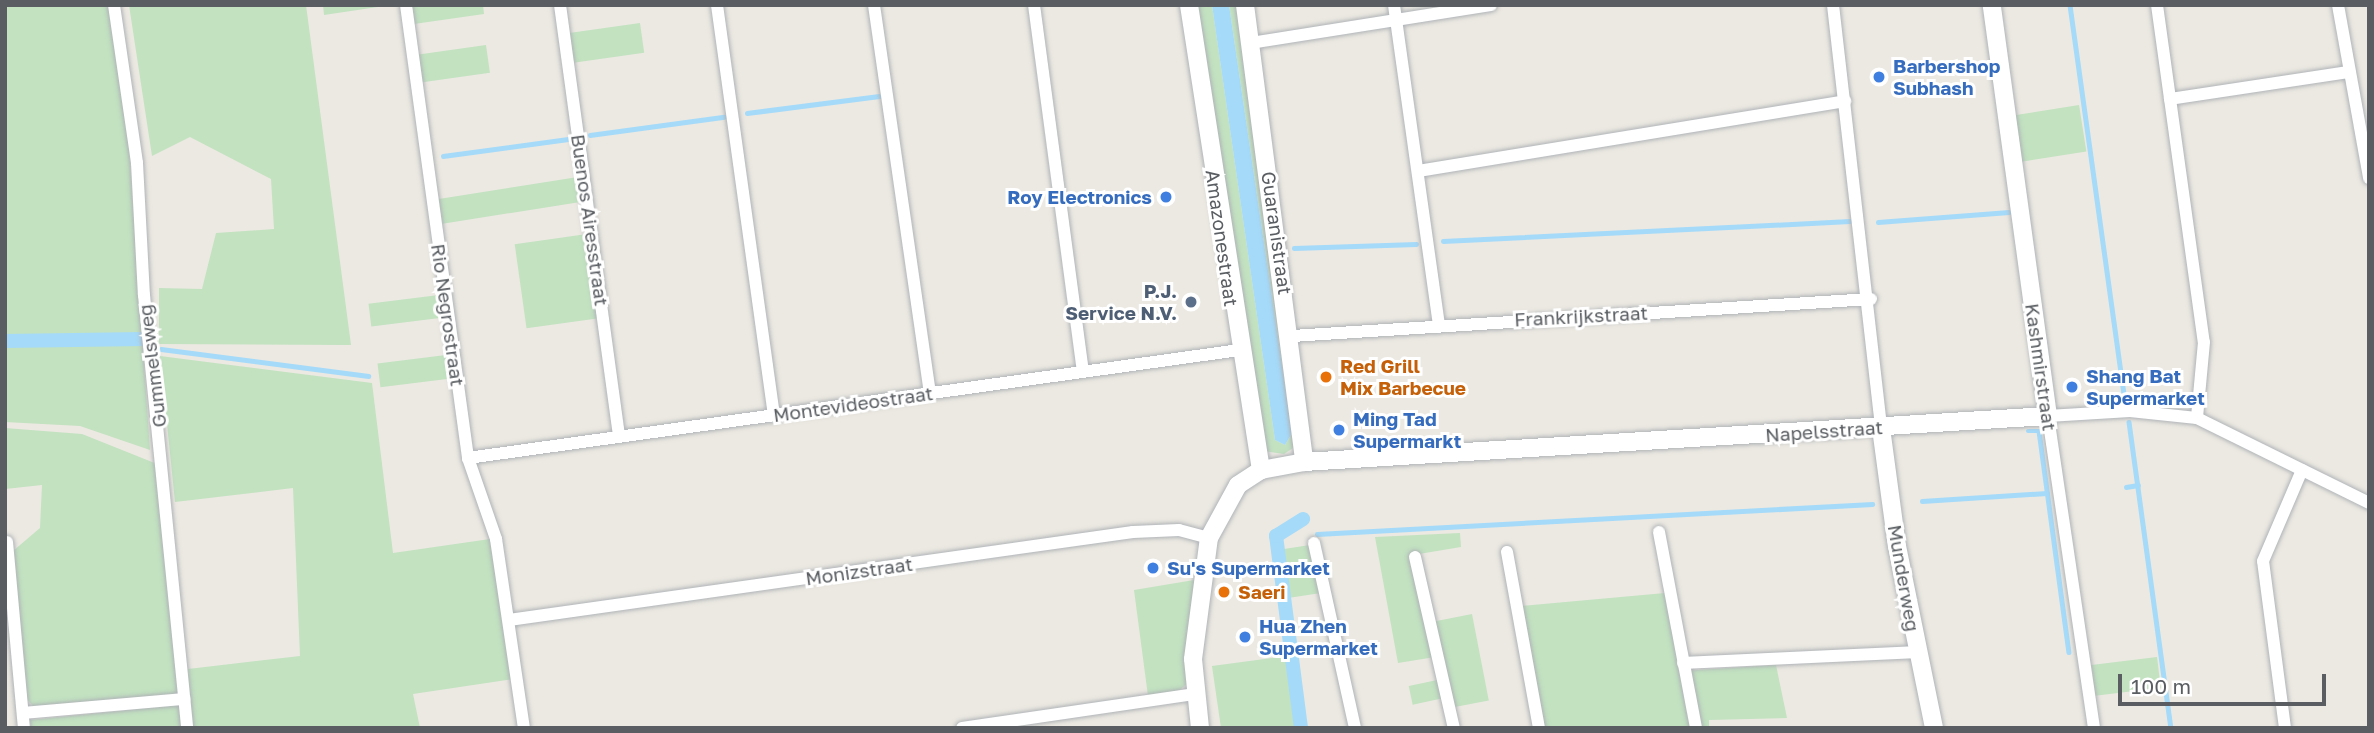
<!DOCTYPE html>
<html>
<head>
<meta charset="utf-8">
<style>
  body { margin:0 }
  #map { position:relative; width:2374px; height:733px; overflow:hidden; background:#ece9e2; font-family:"Golos Text",sans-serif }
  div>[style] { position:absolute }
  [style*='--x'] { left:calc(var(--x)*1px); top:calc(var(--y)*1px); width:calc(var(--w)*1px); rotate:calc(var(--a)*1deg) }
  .green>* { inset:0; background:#c2e2c0; transform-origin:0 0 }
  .water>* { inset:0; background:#a5daf9 }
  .stream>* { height:4.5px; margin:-2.25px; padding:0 2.25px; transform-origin:2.25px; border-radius:2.25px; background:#a5daf9 }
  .canal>* { height:14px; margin:-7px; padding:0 7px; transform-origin:7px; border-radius:7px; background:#a5daf9 }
  .roads { filter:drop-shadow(0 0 2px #afb3b7) drop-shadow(0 0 2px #afb3b7) }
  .street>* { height:12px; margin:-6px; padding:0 6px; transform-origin:6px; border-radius:6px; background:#fff }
  .secondary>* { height:18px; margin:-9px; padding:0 9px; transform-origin:9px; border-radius:9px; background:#fff }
  .dots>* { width:19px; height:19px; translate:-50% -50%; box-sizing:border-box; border:4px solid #fff; border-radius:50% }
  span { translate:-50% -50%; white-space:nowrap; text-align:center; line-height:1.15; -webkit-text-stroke:6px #fff; paint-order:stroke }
  .shop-label { font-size:19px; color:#366cbe; font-weight:700 }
  .left { translate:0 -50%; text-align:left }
  .right { translate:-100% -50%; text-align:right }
  .street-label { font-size:19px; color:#5a5e62 }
  .service-label { font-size:19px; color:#4e5e75; font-weight:700 }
  .food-label { font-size:19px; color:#c56008; font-weight:700 }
  .frame { position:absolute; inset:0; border:7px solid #5a5e62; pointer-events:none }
  .scale { position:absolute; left:2118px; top:674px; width:208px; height:32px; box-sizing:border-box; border:4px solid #5a5e62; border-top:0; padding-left:9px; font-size:21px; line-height:24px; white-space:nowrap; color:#5a5e62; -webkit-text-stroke:5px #fff; paint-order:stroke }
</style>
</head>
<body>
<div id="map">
  <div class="green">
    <i style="clip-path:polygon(5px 5px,119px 5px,150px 450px,80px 426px,5px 422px)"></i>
    <i style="clip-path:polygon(129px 5px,306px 5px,351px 345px,159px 344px,159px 288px,202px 289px,216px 233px,274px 229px,271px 179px,190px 137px,152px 156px)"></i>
    <i style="clip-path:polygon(323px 5px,391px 5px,324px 15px)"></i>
    <i style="clip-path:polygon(411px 5px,483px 5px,484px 14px,414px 24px)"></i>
    <i style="clip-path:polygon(1197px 5px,1212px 5px,1275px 440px,1285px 445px,1292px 433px,1229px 5px,1239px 5px,1298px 428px,1293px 448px,1284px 454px,1263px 451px,1254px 418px)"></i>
    <i style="left:640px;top:23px;width:30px;height:75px;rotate:82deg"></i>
    <i style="left:486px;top:45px;width:28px;height:68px;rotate:82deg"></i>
    <i style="left:2079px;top:105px;width:47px;height:67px;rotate:81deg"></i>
    <i style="left:578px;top:177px;width:25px;height:141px;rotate:81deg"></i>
    <i style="left:587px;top:234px;width:85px;height:73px;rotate:82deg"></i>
    <i style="left:439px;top:295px;width:23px;height:71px;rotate:83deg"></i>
    <i style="left:446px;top:355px;width:24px;height:69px;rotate:83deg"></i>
    <i style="clip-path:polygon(160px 356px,372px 383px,393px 553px,490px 539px,514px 679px,413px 694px,420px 728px,192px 728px,188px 669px,300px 656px,293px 488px,175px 502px)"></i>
    <i style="clip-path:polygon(5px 428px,82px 434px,157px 464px,179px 691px,172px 696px,33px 706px,26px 698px,13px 551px,40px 528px,42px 485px,5px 489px)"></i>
    <i style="clip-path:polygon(1460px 533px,1461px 547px,1413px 555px,1435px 657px,1398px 663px,1375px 537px)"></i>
    <i style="clip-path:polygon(1310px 545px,1321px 593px,1288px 598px,1284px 549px)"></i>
    <i style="clip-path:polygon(1194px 580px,1189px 682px,1176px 693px,1148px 696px,1134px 590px)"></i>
    <i style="clip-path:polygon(1665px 593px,1681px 671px,1776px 665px,1787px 718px,1709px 720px,1709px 728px,1543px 728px,1521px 606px)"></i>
    <i style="left:1472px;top:614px;width:88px;height:40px;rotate:79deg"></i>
    <i style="clip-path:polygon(1287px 656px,1295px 728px,1221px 728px,1212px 666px)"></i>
    <i style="left:2157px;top:657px;width:31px;height:66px;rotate:83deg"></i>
    <i style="left:1442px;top:679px;width:19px;height:34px;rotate:78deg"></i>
    <i style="clip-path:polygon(179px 705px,181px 728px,31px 728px,30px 720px)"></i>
  </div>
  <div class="water">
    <i style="clip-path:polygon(1212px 5px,1229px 5px,1292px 433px,1285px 445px,1275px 440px)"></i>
  </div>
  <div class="stream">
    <i style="--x:2070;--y:5;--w:400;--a:82.1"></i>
    <i style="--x:747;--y:113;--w:133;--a:-7.3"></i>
    <i style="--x:590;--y:135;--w:135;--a:-7.7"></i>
    <i style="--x:443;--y:156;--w:126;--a:-7.7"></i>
    <i style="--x:1878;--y:222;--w:131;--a:-4.4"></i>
    <i style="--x:1443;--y:241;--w:407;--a:-2.8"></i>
    <i style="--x:1294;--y:248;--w:122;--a:-1.9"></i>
    <i style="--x:161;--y:349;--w:209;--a:7.4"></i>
    <i style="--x:2129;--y:422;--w:309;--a:82.2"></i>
    <i style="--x:2028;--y:431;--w:11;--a:0"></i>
    <i style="--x:2039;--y:431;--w:223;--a:82.3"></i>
    <i style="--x:2126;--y:487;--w:12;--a:-9"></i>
    <i style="--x:1922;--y:501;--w:125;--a:-3.7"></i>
    <i style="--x:1317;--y:534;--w:556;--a:-3.09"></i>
  </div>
  <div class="canal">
    <i style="--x:5;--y:341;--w:139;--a:-0.8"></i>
    <i style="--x:1301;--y:728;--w:194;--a:-97.4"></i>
    <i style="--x:1276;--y:536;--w:32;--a:-32"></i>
  </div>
  <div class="roads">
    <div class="street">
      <i style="--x:114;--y:5;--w:160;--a:81.7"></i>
      <i style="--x:137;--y:163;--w:132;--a:87"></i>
      <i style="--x:144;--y:295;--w:435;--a:84.3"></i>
      <i style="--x:406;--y:5;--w:457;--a:82.2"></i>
      <i style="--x:468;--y:458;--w:86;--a:70.9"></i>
      <i style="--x:496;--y:539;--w:191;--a:81.6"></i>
      <i style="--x:560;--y:5;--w:434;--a:82.2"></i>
      <i style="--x:717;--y:5;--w:415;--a:82.1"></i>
      <i style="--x:874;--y:5;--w:392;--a:81.8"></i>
      <i style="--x:1034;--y:5;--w:368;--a:82.4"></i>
      <i style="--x:1394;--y:5;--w:323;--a:82"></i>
      <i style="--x:1833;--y:5;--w:426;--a:83.5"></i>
      <i style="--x:2157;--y:5;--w:340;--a:82.1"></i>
      <i style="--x:2204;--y:342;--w:76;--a:95.3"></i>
      <i style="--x:2338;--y:5;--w:176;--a:79.8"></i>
      <i style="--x:1251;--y:43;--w:243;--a:-9"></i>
      <i style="--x:2170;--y:99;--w:181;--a:-8.6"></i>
      <i style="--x:1418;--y:171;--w:433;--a:-9.3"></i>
      <i style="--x:1292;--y:336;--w:580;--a:-3.66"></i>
      <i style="--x:468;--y:458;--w:779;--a:-7.97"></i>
      <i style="--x:1659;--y:532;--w:199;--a:79.3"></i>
      <i style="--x:7;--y:542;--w:187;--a:84.8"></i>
      <i style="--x:1314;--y:543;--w:189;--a:77.5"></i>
      <i style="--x:1507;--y:552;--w:179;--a:79.7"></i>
      <i style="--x:1415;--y:557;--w:175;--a:77.2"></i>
      <i style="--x:509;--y:620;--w:630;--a:-8.03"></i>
      <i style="--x:1133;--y:532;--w:46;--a:-2.5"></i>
      <i style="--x:1179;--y:530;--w:31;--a:15"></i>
      <i style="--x:1683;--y:663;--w:235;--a:-2.7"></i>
      <i style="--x:23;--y:713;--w:162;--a:-5"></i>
      <i style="--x:962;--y:728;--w:236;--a:-8.3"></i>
      <i style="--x:2094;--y:728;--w:315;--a:-98.4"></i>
      <i style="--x:2048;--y:416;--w:82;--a:-3.5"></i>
      <i style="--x:2130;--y:411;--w:67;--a:6"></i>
      <i style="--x:2197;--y:418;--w:192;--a:26.3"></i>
      <i style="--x:2285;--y:728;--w:168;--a:-97.5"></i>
      <i style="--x:2263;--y:561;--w:99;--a:-66.8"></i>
    </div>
    <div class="secondary">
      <i style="--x:1189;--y:5;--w:471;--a:81.2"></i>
      <i style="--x:1245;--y:5;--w:461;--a:82.6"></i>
      <i style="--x:1881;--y:428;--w:119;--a:82.3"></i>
      <i style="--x:1897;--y:546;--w:186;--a:78.5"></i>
      <i style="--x:1200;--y:728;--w:69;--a:-95.8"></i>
      <i style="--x:1193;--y:659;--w:122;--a:-82.5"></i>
      <i style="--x:1209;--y:538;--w:60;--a:-61.3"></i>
      <i style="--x:1238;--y:485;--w:27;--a:-33"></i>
      <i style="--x:1261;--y:470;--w:44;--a:-10.5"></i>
      <i style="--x:1304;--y:462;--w:745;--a:-3.54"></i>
      <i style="--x:2048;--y:416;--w:415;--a:-97.8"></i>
    </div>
  </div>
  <div class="dots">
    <i style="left:1879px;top:77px;background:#3f7fe0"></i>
    <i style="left:1166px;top:197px;background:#3f7fe0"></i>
    <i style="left:1191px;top:302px;background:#5c6f8a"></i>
    <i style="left:1326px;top:377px;background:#e8710a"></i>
    <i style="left:2072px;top:387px;background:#3f7fe0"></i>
    <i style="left:1339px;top:430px;background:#3f7fe0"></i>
    <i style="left:1153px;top:568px;background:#3f7fe0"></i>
    <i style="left:1224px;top:592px;background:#e8710a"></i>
    <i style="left:1245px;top:637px;background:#3f7fe0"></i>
  </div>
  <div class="shop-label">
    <span class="left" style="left:1893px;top:77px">Barbershop<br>Subhash</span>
    <span class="right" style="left:1152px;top:197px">Roy Electronics</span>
    <span class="left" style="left:2086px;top:387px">Shang Bat<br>Supermarket</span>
    <span class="left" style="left:1353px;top:430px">Ming Tad<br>Supermarkt</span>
    <span class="left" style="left:1167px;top:568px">Su's Supermarket</span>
    <span class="left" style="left:1259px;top:637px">Hua Zhen<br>Supermarket</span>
  </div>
  <div class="street-label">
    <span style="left:590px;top:220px;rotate:82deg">Buenos Airesstraat</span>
    <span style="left:1277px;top:233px;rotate:82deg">Guaranistraat</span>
    <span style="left:1222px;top:238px;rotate:82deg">Amazonestraat</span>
    <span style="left:448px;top:315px;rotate:82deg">Rio Negrostraat</span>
    <span style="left:1581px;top:316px;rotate:-3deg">Frankrijkstraat</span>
    <span style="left:152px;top:366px;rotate:-97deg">Gummelsweg</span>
    <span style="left:2041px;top:367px;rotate:82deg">Kashmirstraat</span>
    <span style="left:853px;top:404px;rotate:-8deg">Montevideostraat</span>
    <span style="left:1824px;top:431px;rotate:-4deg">Napelsstraat</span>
    <span style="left:859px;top:571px;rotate:-8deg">Monizstraat</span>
    <span style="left:1904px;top:578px;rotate:80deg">Munderweg</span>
  </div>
  <div class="service-label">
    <span class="right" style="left:1177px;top:302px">P.J.<br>Service N.V.</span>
  </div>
  <div class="food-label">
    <span class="left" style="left:1340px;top:377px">Red Grill<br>Mix Barbecue</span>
    <span class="left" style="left:1238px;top:592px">Saeri</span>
  </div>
  <div class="frame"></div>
  <div class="scale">100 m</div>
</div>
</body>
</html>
